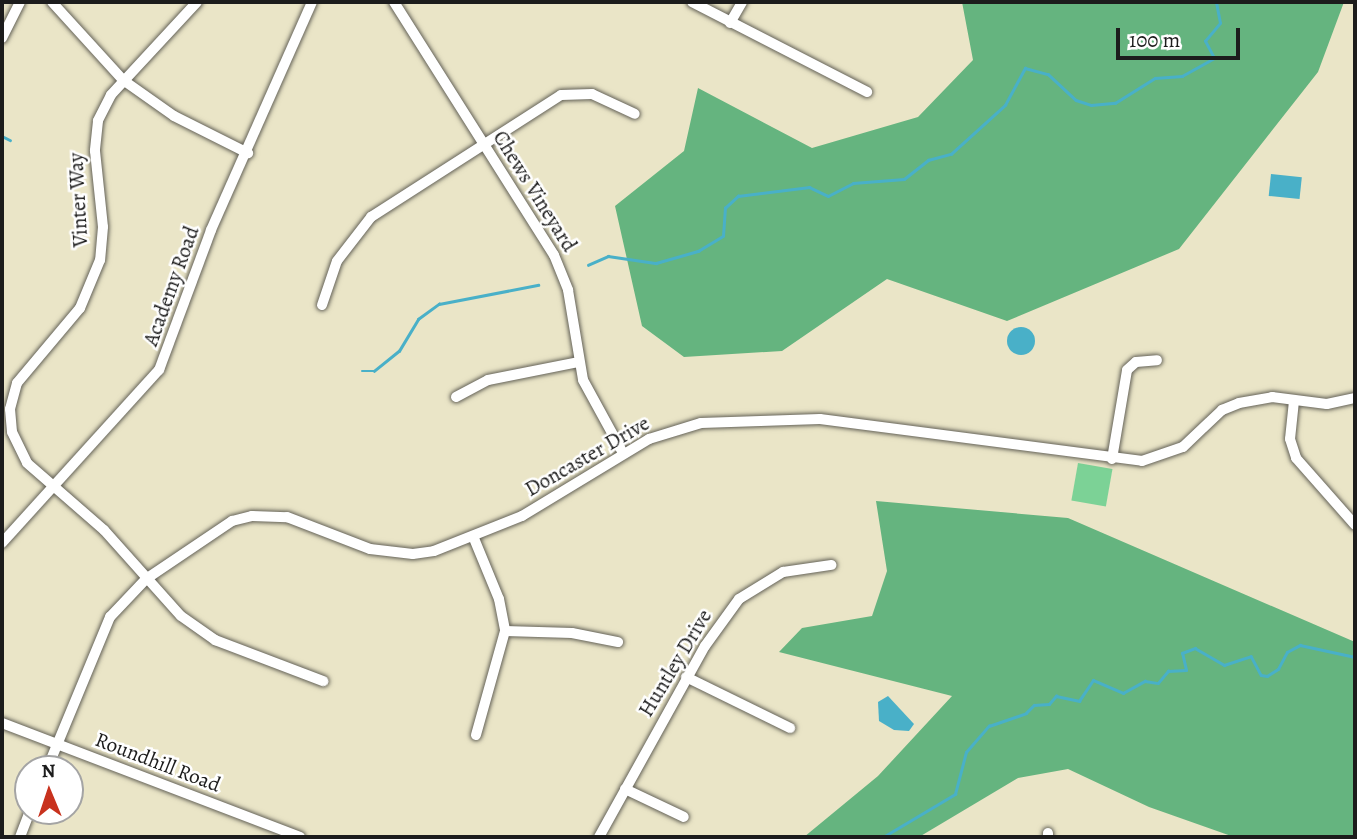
<!DOCTYPE html>
<html>
<head>
<meta charset="utf-8">
<style>
  body { margin:0 }
  #map { position:relative; width:1357px; height:839px; overflow:hidden; background:#eae5c7; font-family:Alegreya,serif }
  div>[style] { position:absolute }
  [style*='--x'] { left:calc(var(--x)*1px); top:calc(var(--y)*1px); width:calc(var(--w)*1px); rotate:calc(var(--a)*1deg) }
  .green>* { inset:0; background:#7cd296; transform-origin:0 0 }
  .forest>* { inset:0; background:#65b47f }
  .water>* { inset:0; background:#49b0c8; transform-origin:0 0 }
  .round { border-radius:50% }
  .stream>* { height:2.5px; margin:-1.25px; padding:0 1.25px; transform-origin:1.25px; border-radius:1.25px; background:#49b0c8 }
  .roads { filter:drop-shadow(0 0 2px #646258) drop-shadow(0 0 2px #646258) }
  .minor>* { height:10px; margin:-5px; padding:0 5px; transform-origin:5px; border-radius:5px; background:#fff }
  span { translate:-50% -50%; white-space:nowrap; text-align:center; line-height:1.15; -webkit-text-stroke:5px #fff; paint-order:stroke }
  .street-label { font-size:21px; color:#1c1c1c }
  .frame { position:absolute; inset:0; border:4px solid #1c1c1c; pointer-events:none }
  .north { position:absolute; left:14px; top:755px; width:70px; height:70px; box-sizing:border-box; background:#fff; border:2px solid #a4a4a4; border-radius:50%; rotate:358deg; font-size:19px; font-weight:700; line-height:28px; text-align:center; color:#1c1c1c }
  .north::after { content:''; display:block; margin:auto; width:24px; height:32px; background:#c8321e; clip-path:polygon(50% 0,100% 100%,50% 72%,0 100%) }
  .scale { position:absolute; left:1116px; top:28px; width:124px; height:32px; box-sizing:border-box; border:4px solid #1c1c1c; border-top:0; padding-left:9px; font-size:21px; line-height:24px; white-space:nowrap; color:#1c1c1c; -webkit-text-stroke:5px #fff; paint-order:stroke }
</style>
</head>
<body>
<div id="map">
  <div class="green">
    <i style="left:1078px;top:463px;width:35px;height:38px;rotate:10deg"></i>
  </div>
  <div class="forest">
    <i style="clip-path:polygon(962px 2px,1344px 2px,1318px 72px,1179px 249px,1007px 321px,887px 279px,782px 351px,684px 357px,642px 326px,615px 206px,684px 151px,698px 88px,812px 148px,918px 117px,973px 60px)"></i>
    <i style="clip-path:polygon(876px 501px,1068px 518px,1355px 642px,1355px 837px,1234px 837px,1149px 807px,1068px 769px,1018px 778px,919px 837px,804px 837px,878px 776px,952px 696px,779px 652px,802px 628px,872px 616px,887px 571px)"></i>
  </div>
  <div class="water">
    <i style="left:1271px;top:174px;width:31px;height:22px;rotate:6deg"></i>
    <i class="round" style="left:1007px;top:327px;width:28px;height:28px"></i>
    <i style="clip-path:polygon(888px 696px,914px 724px,909px 731px,894px 730px,879px 721px,878px 702px)"></i>
  </div>
  <div class="stream">
    <i style="--x:2;--y:136;--w:9;--a:27"></i>
    <i style="--x:588;--y:265;--w:22;--a:-24"></i>
    <i style="--x:608;--y:256;--w:49;--a:8.3"></i>
    <i style="--x:656;--y:263;--w:44;--a:-15.9"></i>
    <i style="--x:698;--y:251;--w:29;--a:-31"></i>
    <i style="--x:723;--y:236;--w:28;--a:-86"></i>
    <i style="--x:725;--y:208;--w:18;--a:-43"></i>
    <i style="--x:738;--y:196;--w:72;--a:-7.2"></i>
    <i style="--x:809;--y:187;--w:21;--a:25"></i>
    <i style="--x:828;--y:196;--w:28;--a:-27"></i>
    <i style="--x:853;--y:183;--w:51;--a:-4.5"></i>
    <i style="--x:904;--y:179;--w:31;--a:-38"></i>
    <i style="--x:928;--y:160;--w:24;--a:-15"></i>
    <i style="--x:951;--y:154;--w:73;--a:-42.2"></i>
    <i style="--x:1005;--y:105;--w:42;--a:-61.6"></i>
    <i style="--x:1025;--y:68;--w:24;--a:15"></i>
    <i style="--x:1048;--y:74;--w:38;--a:43"></i>
    <i style="--x:1076;--y:100;--w:16;--a:18"></i>
    <i style="--x:1091;--y:105;--w:24;--a:-5"></i>
    <i style="--x:1115;--y:103;--w:47;--a:-32"></i>
    <i style="--x:1155;--y:78;--w:27;--a:-4"></i>
    <i style="--x:1182;--y:76;--w:37;--a:-29"></i>
    <i style="--x:1214;--y:58;--w:19;--a:-118"></i>
    <i style="--x:1205;--y:41;--w:23;--a:-50"></i>
    <i style="--x:1220;--y:23;--w:21;--a:-101"></i>
    <i style="--x:362;--y:371;--w:12;--a:0"></i>
    <i style="--x:374;--y:371;--w:32;--a:-39"></i>
    <i style="--x:399;--y:351;--w:37;--a:-59"></i>
    <i style="--x:418;--y:319;--w:26;--a:-36"></i>
    <i style="--x:439;--y:304;--w:101;--a:-10.9"></i>
    <i style="--x:883;--y:837;--w:84;--a:-30.8"></i>
    <i style="--x:955;--y:794;--w:43;--a:-75.3"></i>
    <i style="--x:966;--y:752;--w:35;--a:-49"></i>
    <i style="--x:989;--y:726;--w:39;--a:-19"></i>
    <i style="--x:1026;--y:713;--w:11;--a:-45"></i>
    <i style="--x:1034;--y:705;--w:15;--a:-4"></i>
    <i style="--x:1049;--y:704;--w:11;--a:-49"></i>
    <i style="--x:1056;--y:696;--w:24;--a:12"></i>
    <i style="--x:1079;--y:701;--w:25;--a:-56"></i>
    <i style="--x:1093;--y:680;--w:33;--a:23"></i>
    <i style="--x:1123;--y:693;--w:25;--a:-29"></i>
    <i style="--x:1145;--y:681;--w:13;--a:9"></i>
    <i style="--x:1158;--y:683;--w:16;--a:-50"></i>
    <i style="--x:1168;--y:671;--w:18;--a:-3"></i>
    <i style="--x:1186;--y:670;--w:17;--a:-103"></i>
    <i style="--x:1182;--y:653;--w:14;--a:-21"></i>
    <i style="--x:1195;--y:648;--w:34;--a:30"></i>
    <i style="--x:1224;--y:665;--w:28;--a:-18"></i>
    <i style="--x:1251;--y:656;--w:21;--a:62"></i>
    <i style="--x:1261;--y:675;--w:6;--a:9"></i>
    <i style="--x:1267;--y:676;--w:13;--a:-32"></i>
    <i style="--x:1278;--y:669;--w:19;--a:-62"></i>
    <i style="--x:1287;--y:652;--w:15;--a:-28"></i>
    <i style="--x:1300;--y:645;--w:56;--a:12.3"></i>
  </div>
  <div class="roads">
    <div class="minor">
      <i style="--x:52;--y:2;--w:105;--a:47.7"></i>
      <i style="--x:123;--y:80;--w:62;--a:35.2"></i>
      <i style="--x:174;--y:116;--w:83;--a:26.6"></i>
      <i style="--x:197;--y:2;--w:127;--a:132.8"></i>
      <i style="--x:111;--y:95;--w:29;--a:117"></i>
      <i style="--x:98;--y:121;--w:30;--a:96"></i>
      <i style="--x:95;--y:151;--w:76;--a:84"></i>
      <i style="--x:103;--y:227;--w:33;--a:95"></i>
      <i style="--x:100;--y:260;--w:52;--a:112.6"></i>
      <i style="--x:80;--y:308;--w:98;--a:130"></i>
      <i style="--x:17;--y:383;--w:27;--a:105"></i>
      <i style="--x:10;--y:409;--w:23;--a:85"></i>
      <i style="--x:12;--y:432;--w:34;--a:64"></i>
      <i style="--x:27;--y:463;--w:102;--a:41"></i>
      <i style="--x:104;--y:530;--w:115;--a:48.2"></i>
      <i style="--x:181;--y:616;--w:42;--a:35.2"></i>
      <i style="--x:215;--y:640;--w:116;--a:20.8"></i>
      <i style="--x:394;--y:2;--w:299;--a:57.7"></i>
      <i style="--x:554;--y:255;--w:38;--a:68"></i>
      <i style="--x:568;--y:290;--w:91;--a:80.5"></i>
      <i style="--x:583;--y:380;--w:83;--a:61.3"></i>
      <i style="--x:692;--y:2;--w:197;--a:27.2"></i>
      <i style="--x:730;--y:23;--w:24;--a:-60"></i>
      <i style="--x:2;--y:38;--w:40;--a:-63.4"></i>
      <i style="--x:322;--y:305;--w:46;--a:-71.2"></i>
      <i style="--x:337;--y:261;--w:56;--a:-52.3"></i>
      <i style="--x:371;--y:217;--w:226;--a:-32.7"></i>
      <i style="--x:561;--y:95;--w:31;--a:-2"></i>
      <i style="--x:592;--y:94;--w:47;--a:24.9"></i>
      <i style="--x:456;--y:397;--w:36;--a:-28"></i>
      <i style="--x:488;--y:380;--w:93;--a:-11.2"></i>
      <i style="--x:1294;--y:401;--w:38;--a:96"></i>
      <i style="--x:1290;--y:439;--w:20;--a:72"></i>
      <i style="--x:1296;--y:458;--w:89;--a:48.6"></i>
      <i style="--x:1112;--y:459;--w:90;--a:-80.4"></i>
      <i style="--x:1127;--y:370;--w:12;--a:-42"></i>
      <i style="--x:1136;--y:362;--w:21;--a:-5"></i>
      <i style="--x:473;--y:536;--w:68;--a:67.6"></i>
      <i style="--x:499;--y:599;--w:33;--a:79"></i>
      <i style="--x:505;--y:631;--w:108;--a:105.6"></i>
      <i style="--x:2;--y:543;--w:234;--a:-47.8"></i>
      <i style="--x:159;--y:370;--w:149;--a:-69.6"></i>
      <i style="--x:211;--y:230;--w:249;--a:-66.1"></i>
      <i style="--x:505;--y:631;--w:67;--a:1.7"></i>
      <i style="--x:572;--y:633;--w:47;--a:11.1"></i>
      <i style="--x:686;--y:677;--w:116;--a:26.1"></i>
      <i style="--x:2;--y:723;--w:319;--a:20.9"></i>
      <i style="--x:47;--y:769;--w:165;--a:-67.5"></i>
      <i style="--x:110;--y:617;--w:52;--a:-46.5"></i>
      <i style="--x:146;--y:579;--w:104;--a:-34"></i>
      <i style="--x:232;--y:521;--w:21;--a:-14"></i>
      <i style="--x:252;--y:516;--w:35;--a:2"></i>
      <i style="--x:287;--y:517;--w:89;--a:21.1"></i>
      <i style="--x:370;--y:549;--w:43;--a:6.6"></i>
      <i style="--x:413;--y:554;--w:21;--a:-8"></i>
      <i style="--x:434;--y:551;--w:95;--a:-21.7"></i>
      <i style="--x:522;--y:516;--w:149;--a:-31.2"></i>
      <i style="--x:649;--y:439;--w:54;--a:-17.1"></i>
      <i style="--x:701;--y:423;--w:119;--a:-1.9"></i>
      <i style="--x:820;--y:419;--w:325;--a:7.4"></i>
      <i style="--x:1142;--y:461;--w:43;--a:-18.9"></i>
      <i style="--x:1183;--y:447;--w:54;--a:-43.5"></i>
      <i style="--x:1222;--y:410;--w:18;--a:-22"></i>
      <i style="--x:1239;--y:403;--w:34;--a:-10"></i>
      <i style="--x:1272;--y:397;--w:55;--a:7.3"></i>
      <i style="--x:1327;--y:404;--w:29;--a:-12"></i>
      <i style="--x:625;--y:789;--w:65;--a:25.4"></i>
      <i style="--x:20;--y:837;--w:28;--a:-69"></i>
      <i style="--x:599;--y:837;--w:218;--a:-61"></i>
      <i style="--x:705;--y:646;--w:58;--a:-54.1"></i>
      <i style="--x:739;--y:599;--w:52;--a:-31.5"></i>
      <i style="--x:783;--y:572;--w:49;--a:-8.3"></i>
      <i style="--x:1048;--y:837;--w:4;--a:-90"></i>
    </div>
  </div>
  <div class="street-label">
    <span style="left:535px;top:191px;rotate:58deg">Chews Vineyard</span>
    <span style="left:78px;top:200px;rotate:-93deg">Vinter Way</span>
    <span style="left:171px;top:286px;rotate:-70deg">Academy Road</span>
    <span style="left:587px;top:456px;rotate:-30deg">Doncaster Drive</span>
    <span style="left:675px;top:663px;rotate:-59deg">Huntley Drive</span>
    <span style="left:158px;top:762px;rotate:21deg">Roundhill Road</span>
  </div>
  <div class="frame"></div>
  <div class="north">N</div>
  <div class="scale">100 m</div>
</div>
</body>
</html>
